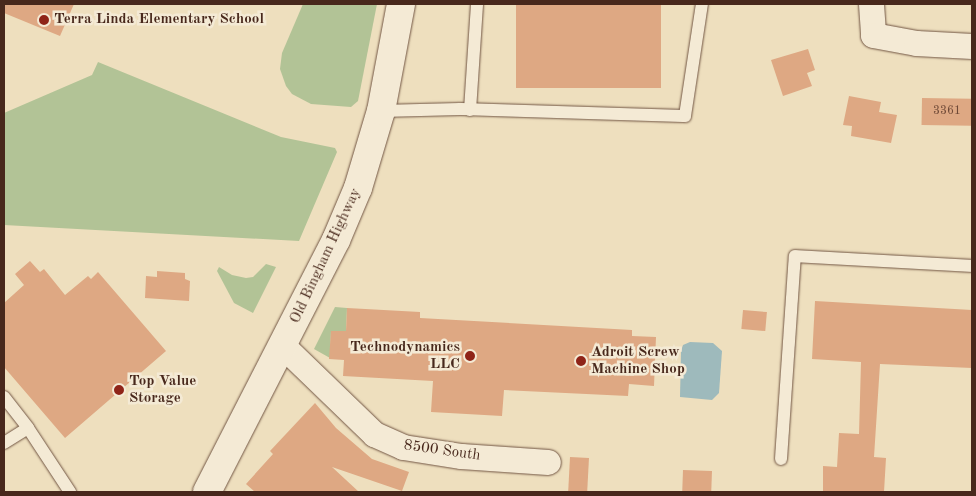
<!DOCTYPE html>
<html>
<head>
<meta charset="utf-8">
<style>
  body { margin:0 }
  #map { position:relative; width:976px; height:496px; overflow:hidden; background:#eedfbe; font-family:"Old Standard TT",serif }
  div>[style] { position:absolute }
  [style*='--x'] { left:calc(var(--x)*1px); top:calc(var(--y)*1px); width:calc(var(--w)*1px); rotate:calc(var(--a)*1deg) }
  .green>* { inset:0; background:#b2c396 }
  .water>* { inset:0; background:#9ebabc }
  .building>* { inset:0; background:#dea883; transform-origin:0 0 }
  .roads { filter:drop-shadow(0 0 1px #725644) drop-shadow(0 0 1px #725644) }
  .lane>* { height:12px; margin:-6px; padding:0 6px; transform-origin:6px; border-radius:6px; background:#f4ead5 }
  .street>* { height:25px; margin:-12.5px; padding:0 12.5px; transform-origin:12.5px; border-radius:12.5px; background:#f4ead5 }
  .secondary>* { height:28px; margin:-14px; padding:0 14px; transform-origin:14px; border-radius:14px; background:#f4ead5 }
  .dots>* { width:14px; height:14px; translate:-50% -50%; box-sizing:border-box; border:2px solid #f4ead5; border-radius:50% }
  span { translate:-50% -50%; white-space:nowrap; text-align:center; line-height:1.15; -webkit-text-stroke:5px #f4ead5; paint-order:stroke }
  .number-label { font-size:12px; color:#6e4836 }
  .number-label span { -webkit-text-stroke-width:0 }
  .poi-label { font-size:15px; color:#48281c; font-weight:700 }
  .left { translate:0 -50%; text-align:left }
  .right { translate:-100% -50%; text-align:right }
  .street-label { font-size:15px; color:#48281c }
  .frame { position:absolute; inset:0; border:5px solid #48281c; pointer-events:none }
</style>
</head>
<body>
<div id="map">
  <div class="green">
    <i style="clip-path:polygon(303px 4px,377px 4px,358px 101px,351px 107px,311px 104px,292px 94px,286px 86px,280px 69px,282px 53px)"></i>
    <i style="clip-path:polygon(98px 62px,281px 137px,335px 148px,337px 152px,299px 241px,4px 225px,4px 113px,92px 75px)"></i>
    <i style="clip-path:polygon(266px 264px,276px 267px,253px 313px,234px 303px,217px 271px,219px 267px,232px 275px,246px 278px,253px 277px)"></i>
    <i style="clip-path:polygon(335px 307px,347px 308px,346px 331px,331px 331px,330px 358px,314px 349px)"></i>
  </div>
  <div class="water">
    <i style="clip-path:polygon(690px 342px,713px 343px,722px 351px,719px 393px,712px 400px,680px 397px,681px 351px,683px 345px)"></i>
  </div>
  <div class="building">
    <i style="clip-path:polygon(4px 4px,74px 4px,60px 36px,4px 13px)"></i>
    <i style="left:516px;top:4px;width:145px;height:84px"></i>
    <i style="clip-path:polygon(808px 49px,815px 70px,807px 73px,812px 86px,783px 96px,771px 60px)"></i>
    <i style="clip-path:polygon(849px 96px,881px 102px,879px 112px,897px 115px,891px 143px,851px 136px,852px 126px,843px 125px)"></i>
    <i style="left:922px;top:98px;width:50px;height:27px;rotate:1deg"></i>
    <i style="clip-path:polygon(30px 261px,40px 272px,44px 269px,65px 295px,88px 276px,91px 279px,98px 272px,166px 351px,65px 438px,4px 367px,4px 303px,24px 285px,15px 274px)"></i>
    <i style="clip-path:polygon(157px 271px,185px 273px,185px 279px,190px 281px,189px 301px,145px 298px,146px 276px,157px 277px)"></i>
    <i style="clip-path:polygon(815px 301px,972px 310px,972px 368px,880px 364px,874px 457px,886px 458px,884px 492px,823px 492px,823px 466px,837px 467px,839px 433px,859px 434px,861px 362px,812px 359px)"></i>
    <i style="clip-path:polygon(347px 308px,420px 312px,420px 318px,632px 330px,632px 336px,656px 337px,654px 386px,629px 384px,628px 396px,504px 390px,502px 416px,431px 412px,433px 381px,343px 376px,344px 360px,329px 359px,331px 331px,346px 331px)"></i>
    <i style="left:743px;top:310px;width:24px;height:19px;rotate:5deg"></i>
    <i style="clip-path:polygon(315px 403px,336px 428px,372px 459px,409px 472px,402px 491px,332px 467px,359px 492px,255px 492px,246px 484px,273px 454px,270px 451px)"></i>
    <i style="left:570px;top:457px;width:19px;height:35px;rotate:3deg"></i>
    <i style="left:683px;top:470px;width:29px;height:22px;rotate:2deg"></i>
  </div>
  <div class="roads">
    <div class="lane">
      <i style="--x:470;--y:110;--w:106;--a:-86.2"></i>
      <i style="--x:381;--y:111;--w:79;--a:-1.5"></i>
      <i style="--x:460;--y:109;--w:225;--a:1.8"></i>
      <i style="--x:685;--y:116;--w:113;--a:-81.4"></i>
      <i style="--x:4;--y:397;--w:39;--a:52"></i>
      <i style="--x:4;--y:443;--w:28;--a:-32"></i>
      <i style="--x:28;--y:428;--w:77;--a:56.7"></i>
      <i style="--x:781;--y:459;--w:203;--a:-86.1"></i>
      <i style="--x:795;--y:256;--w:177;--a:3.2"></i>
    </div>
    <div class="street">
      <i style="--x:871;--y:4;--w:31;--a:86"></i>
      <i style="--x:873;--y:35;--w:44;--a:10.5"></i>
      <i style="--x:916;--y:43;--w:56;--a:3.1"></i>
      <i style="--x:283;--y:346;--w:127;--a:44"></i>
      <i style="--x:374;--y:434;--w:32;--a:24"></i>
      <i style="--x:403;--y:447;--w:59;--a:8.8"></i>
      <i style="--x:461;--y:456;--w:87;--a:3.9"></i>
    </div>
    <div class="secondary">
      <i style="--x:207;--y:492;--w:283;--a:-62.9"></i>
      <i style="--x:336;--y:240;--w:56;--a:-67.1"></i>
      <i style="--x:358;--y:188;--w:80;--a:-73.4"></i>
      <i style="--x:381;--y:111;--w:109;--a:-79.4"></i>
    </div>
  </div>
  <div class="dots">
    <i style="left:44px;top:20px;background:#8f2418"></i>
    <i style="left:470px;top:356px;background:#8f2418"></i>
    <i style="left:581px;top:361px;background:#8f2418"></i>
    <i style="left:119px;top:390px;background:#8f2418"></i>
  </div>
  <div class="number-label">
    <span style="left:947px;top:112px">3361</span>
  </div>
  <div class="poi-label">
    <span class="left" style="left:54px;top:20px">Terra Linda Elementary School</span>
    <span class="right" style="left:460px;top:356px">Technodynamics<br>LLC</span>
    <span class="left" style="left:591px;top:361px">Adroit Screw<br>Machine Shop</span>
    <span class="left" style="left:129px;top:390px">Top Value<br>Storage</span>
  </div>
  <div class="street-label">
    <span style="left:326px;top:256px;rotate:-65deg">Old Bingham Highway</span>
    <span style="left:442px;top:451px;rotate:8deg">8500 South</span>
  </div>
  <div class="frame"></div>
</div>
</body>
</html>
